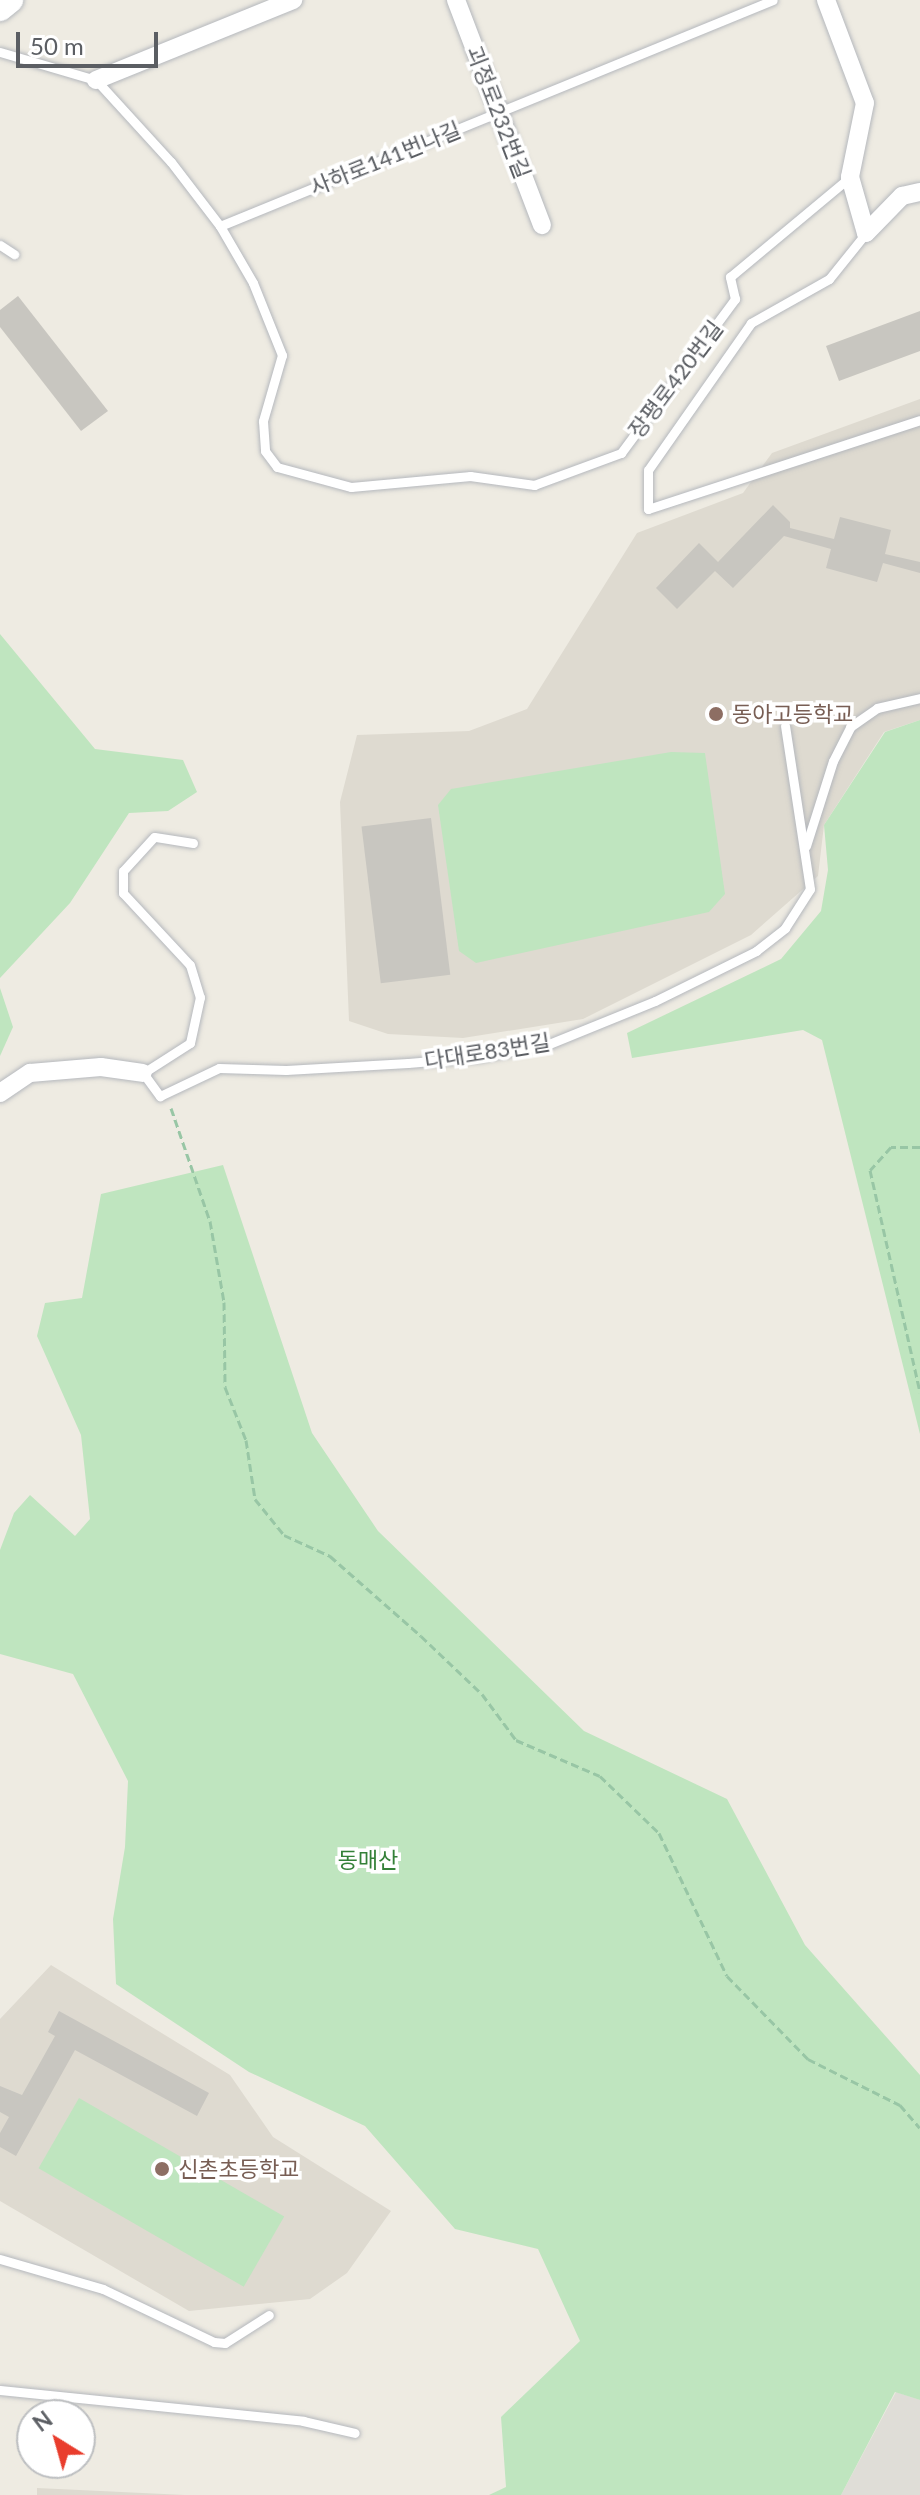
<!DOCTYPE html>
<html>
<head>
<meta charset="utf-8">
<style>
  body { margin:0 }
  #map { position:relative; width:920px; height:2495px; overflow:hidden; background:#eeebe2; font-family:Lato,"Noto Sans KR",sans-serif }
  div>[style] { position:absolute }
  [style*='--x'] { left:calc(var(--x)*1px); top:calc(var(--y)*1px); width:calc(var(--w)*1px); rotate:calc(var(--a)*1deg) }
  .industrial>* { inset:0; background:#dfddd7 }
  .education>* { inset:0; background:#dedad0 }
  .green>* { inset:0; background:#bfe5bf; transform-origin:0 0 }
  .building>* { inset:0; background:#c8c6c0; transform-origin:0 0 }
  .path>* { height:3px; margin-top:-1.5px; transform-origin:0; background:repeating-linear-gradient(90deg,#98c6a5 0 8px,transparent 0 12px) }
  .roads { filter:drop-shadow(0 0 2px #b5b8bd) drop-shadow(0 0 2px #b5b8bd) }
  .lane>* { height:9px; margin:-4.5px; padding:0 4.5px; transform-origin:4.5px; border-radius:4.5px; background:#fff }
  .street>* { height:18px; margin:-9px; padding:0 9px; transform-origin:9px; border-radius:9px; background:#fff }
  .secondary>* { height:26px; margin:-13px; padding:0 13px; transform-origin:13px; border-radius:13px; background:#fff }
  .dots>* { width:22px; height:22px; translate:-50% -50%; box-sizing:border-box; border:4px solid #fff; border-radius:50% }
  span { translate:-50% -50%; white-space:nowrap; text-align:center; line-height:1.15; -webkit-text-stroke:7px #fff; paint-order:stroke }
  .street-label { font-size:22px; color:#5b5e63 }
  .education-label { font-size:22px; color:#785e54 }
  .left { translate:0 -50%; text-align:left }
  .park-label { font-size:22px; color:#348138 }
  .north { position:absolute; left:16px; top:2399px; width:80px; height:80px; box-sizing:border-box; background:#fff; border:2px solid #bdbfc1; border-radius:50%; rotate:323deg; font-size:22px; font-weight:700; line-height:32px; text-align:center; color:#5b5e63 }
  .north::after { content:''; display:block; margin:auto; width:28px; height:36px; background:#e93d2d; clip-path:polygon(50% 0,100% 100%,50% 72%,0 100%) }
  .scale { position:absolute; left:16px; top:32px; width:142px; height:36px; box-sizing:border-box; border:4px solid #5b5e63; border-top:0; padding-left:10px; font-size:24px; line-height:28px; white-space:nowrap; color:#5b5e63; -webkit-text-stroke:6px #fff; paint-order:stroke }
</style>
</head>
<body>
<div id="map">
  <div class="industrial">
    <i style="clip-path:polygon(896px 2392px,920px 2400px,920px 2495px,841px 2495px)"></i>
  </div>
  <div class="education">
    <i style="clip-path:polygon(920px 399px,920px 720px,884px 732px,824px 825px,818px 876px,751px 935px,583px 1019px,463px 1038px,388px 1034px,349px 1021px,340px 802px,357px 735px,469px 731px,527px 709px,637px 533px,743px 493px,772px 453px)"></i>
    <i style="clip-path:polygon(51px 1965px,230px 2075px,273px 2137px,391px 2211px,347px 2273px,310px 2299px,189px 2311px,0 2201px,0 2019px)"></i>
    <i style="clip-path:polygon(37px 2488px,185px 2495px,186px 2495px,37px 2495px)"></i>
  </div>
  <div class="green">
    <i style="clip-path:polygon(0 634px,95px 749px,183px 760px,197px 792px,168px 811px,129px 813px,70px 903px,0 978px)"></i>
    <i style="clip-path:polygon(920px 720px,920px 1434px,822px 1040px,803px 1030px,632px 1058px,627px 1033px,781px 959px,821px 911px,828px 870px,824px 825px,885px 732px)"></i>
    <i style="clip-path:polygon(671px 752px,705px 753px,725px 894px,709px 912px,476px 963px,459px 951px,438px 805px,451px 789px)"></i>
    <i style="clip-path:polygon(0 988px,13px 1027px,0 1056px)"></i>
    <i style="clip-path:polygon(223px 1165px,312px 1433px,378px 1531px,584px 1731px,727px 1799px,805px 1945px,920px 2075px,920px 2400px,895px 2392px,841px 2495px,489px 2495px,506px 2487px,501px 2417px,580px 2341px,538px 2249px,455px 2229px,365px 2126px,249px 2072px,116px 1984px,113px 1919px,125px 1847px,128px 1781px,73px 1674px,0 1654px,0 1550px,14px 1513px,30px 1495px,75px 1536px,90px 1519px,81px 1435px,37px 1336px,45px 1303px,82px 1298px,101px 1194px)"></i>
    <i style="left:79px;top:2098px;width:237px;height:81px;rotate:30deg"></i>
  </div>
  <div class="building">
    <i style="clip-path:polygon(18px 296px,108px 411px,81px 431px,0 327px,0 310px)"></i>
    <i style="clip-path:polygon(920px 311px,920px 351px,839px 381px,826px 346px)"></i>
    <i style="clip-path:polygon(773px 505px,790px 522px,790px 528px,834px 539px,840px 517px,891px 530px,885px 554px,920px 562px,920px 573px,883px 563px,877px 582px,826px 568px,831px 549px,784px 536px,733px 588px,715px 571px,677px 609px,656px 588px,699px 543px,718px 562px)"></i>
    <i style="left:431px;top:818px;width:158px;height:70px;rotate:83deg"></i>
    <i style="clip-path:polygon(59px 2011px,209px 2093px,197px 2116px,75px 2050px,16px 2156px,0 2147px,0 2133px,9px 2117px,0 2112px,0 2086px,22px 2095px,55px 2036px,48px 2032px)"></i>
  </div>
  <div class="path">
    <i style="--x:171;--y:1108;--w:120;--a:71"></i>
    <i style="--x:210;--y:1221;--w:82;--a:80.2"></i>
    <i style="--x:224;--y:1302;--w:85;--a:89.3"></i>
    <i style="--x:225;--y:1387;--w:57;--a:68.4"></i>
    <i style="--x:246;--y:1440;--w:60;--a:81.3"></i>
    <i style="--x:255;--y:1499;--w:46;--a:51.1"></i>
    <i style="--x:284;--y:1535;--w:51;--a:24.5"></i>
    <i style="--x:330;--y:1556;--w:121;--a:41.3"></i>
    <i style="--x:421;--y:1636;--w:84;--a:43.6"></i>
    <i style="--x:482;--y:1694;--w:57;--a:53.5"></i>
    <i style="--x:516;--y:1740;--w:91;--a:23.2"></i>
    <i style="--x:600;--y:1776;--w:82;--a:44"></i>
    <i style="--x:659;--y:1833;--w:158;--a:64.6"></i>
    <i style="--x:727;--y:1976;--w:116;--a:45.7"></i>
    <i style="--x:808;--y:2059;--w:103;--a:26.6"></i>
    <i style="--x:900;--y:2105;--w:30;--a:49"></i>
    <i style="--x:920;--y:1147;--w:29;--a:180"></i>
    <i style="--x:891;--y:1147;--w:31;--a:132"></i>
    <i style="--x:870;--y:1170;--w:228;--a:77.3"></i>
  </div>
  <div class="roads">
    <div class="lane">
      <i style="--x:0;--y:52;--w:100;--a:16.3"></i>
      <i style="--x:96;--y:80;--w:111;--a:47.6"></i>
      <i style="--x:171;--y:162;--w:81;--a:52.6"></i>
      <i style="--x:220;--y:226;--w:66;--a:59.9"></i>
      <i style="--x:253;--y:283;--w:78;--a:68.1"></i>
      <i style="--x:282;--y:355;--w:69;--a:106.1"></i>
      <i style="--x:263;--y:421;--w:30;--a:86"></i>
      <i style="--x:265;--y:451;--w:20;--a:53"></i>
      <i style="--x:277;--y:467;--w:77;--a:15.1"></i>
      <i style="--x:351;--y:487;--w:120;--a:-5.3"></i>
      <i style="--x:470;--y:476;--w:65;--a:8"></i>
      <i style="--x:534;--y:485;--w:93;--a:-20.2"></i>
      <i style="--x:621;--y:453;--w:192;--a:-53.5"></i>
      <i style="--x:735;--y:299;--w:23;--a:-103"></i>
      <i style="--x:730;--y:277;--w:156;--a:-39.8"></i>
      <i style="--x:220;--y:226;--w:597;--a:-22.23"></i>
      <i style="--x:866;--y:233;--w:59;--a:128.8"></i>
      <i style="--x:829;--y:279;--w:90;--a:150.6"></i>
      <i style="--x:751;--y:323;--w:179;--a:125"></i>
      <i style="--x:648;--y:470;--w:39;--a:90"></i>
      <i style="--x:648;--y:509;--w:286;--a:-18.1"></i>
      <i style="--x:0;--y:245;--w:17;--a:33"></i>
      <i style="--x:193;--y:843;--w:39;--a:-171"></i>
      <i style="--x:154;--y:837;--w:46;--a:132.4"></i>
      <i style="--x:123;--y:871;--w:22;--a:90"></i>
      <i style="--x:123;--y:893;--w:98;--a:47.1"></i>
      <i style="--x:190;--y:965;--w:34;--a:73"></i>
      <i style="--x:200;--y:997;--w:47;--a:102.3"></i>
      <i style="--x:190;--y:1043;--w:56;--a:147.4"></i>
      <i style="--x:143;--y:1073;--w:29;--a:54"></i>
      <i style="--x:160;--y:1096;--w:65;--a:-25.4"></i>
      <i style="--x:219;--y:1068;--w:67;--a:1.7"></i>
      <i style="--x:286;--y:1070;--w:122;--a:-3.3"></i>
      <i style="--x:408;--y:1063;--w:71;--a:-4.8"></i>
      <i style="--x:479;--y:1057;--w:71;--a:-10.5"></i>
      <i style="--x:549;--y:1044;--w:114;--a:-22.1"></i>
      <i style="--x:655;--y:1001;--w:113;--a:-26.3"></i>
      <i style="--x:756;--y:951;--w:37;--a:-38"></i>
      <i style="--x:785;--y:928;--w:46;--a:-57.3"></i>
      <i style="--x:810;--y:889;--w:165;--a:-98.7"></i>
      <i style="--x:806;--y:846;--w:89;--a:-72.4"></i>
      <i style="--x:833;--y:761;--w:38;--a:-63"></i>
      <i style="--x:850;--y:727;--w:33;--a:-35"></i>
      <i style="--x:877;--y:708;--w:44;--a:-13.1"></i>
      <i style="--x:0;--y:2259;--w:107;--a:16.2"></i>
      <i style="--x:103;--y:2289;--w:123;--a:25.5"></i>
      <i style="--x:214;--y:2342;--w:11;--a:5"></i>
      <i style="--x:225;--y:2343;--w:52;--a:-32.5"></i>
      <i style="--x:0;--y:2390;--w:305;--a:5.8"></i>
      <i style="--x:303;--y:2421;--w:53;--a:13"></i>
    </div>
    <div class="street">
      <i style="--x:456;--y:0;--w:241;--a:69.1"></i>
      <i style="--x:826;--y:0;--w:110;--a:69.3"></i>
      <i style="--x:865;--y:103;--w:76;--a:101.5"></i>
      <i style="--x:850;--y:177;--w:58;--a:74.1"></i>
      <i style="--x:96;--y:80;--w:213;--a:-22.1"></i>
      <i style="--x:866;--y:233;--w:52;--a:-45.8"></i>
      <i style="--x:902;--y:196;--w:18;--a:-13"></i>
      <i style="--x:0;--y:1093;--w:36;--a:-34"></i>
      <i style="--x:30;--y:1073;--w:71;--a:-4.8"></i>
      <i style="--x:101;--y:1067;--w:42;--a:8.1"></i>
    </div>
    <div class="secondary">
      <i style="--x:0;--y:8;--w:13;--a:-39"></i>
    </div>
  </div>
  <div class="dots">
    <i style="left:716px;top:714px;background:#8d6e63"></i>
    <i style="left:162px;top:2169px;background:#8d6e63"></i>
  </div>
  <div class="street-label">
    <span style="left:499px;top:112px;rotate:69deg">괴정로232번길</span>
    <span style="left:385px;top:158px;rotate:-22deg">사하로141번나길</span>
    <span style="left:675px;top:379px;rotate:-53deg">장평로420번길</span>
    <span style="left:487px;top:1051px;rotate:-9deg">다대로83번길</span>
  </div>
  <div class="education-label">
    <span class="left" style="left:732px;top:714px">동아고등학교</span>
    <span class="left" style="left:178px;top:2169px">신촌초등학교</span>
  </div>
  <div class="park-label">
    <span style="left:368px;top:1860px">동매산</span>
  </div>
  <div class="north">N</div>
  <div class="scale">50 m</div>
</div>
</body>
</html>
